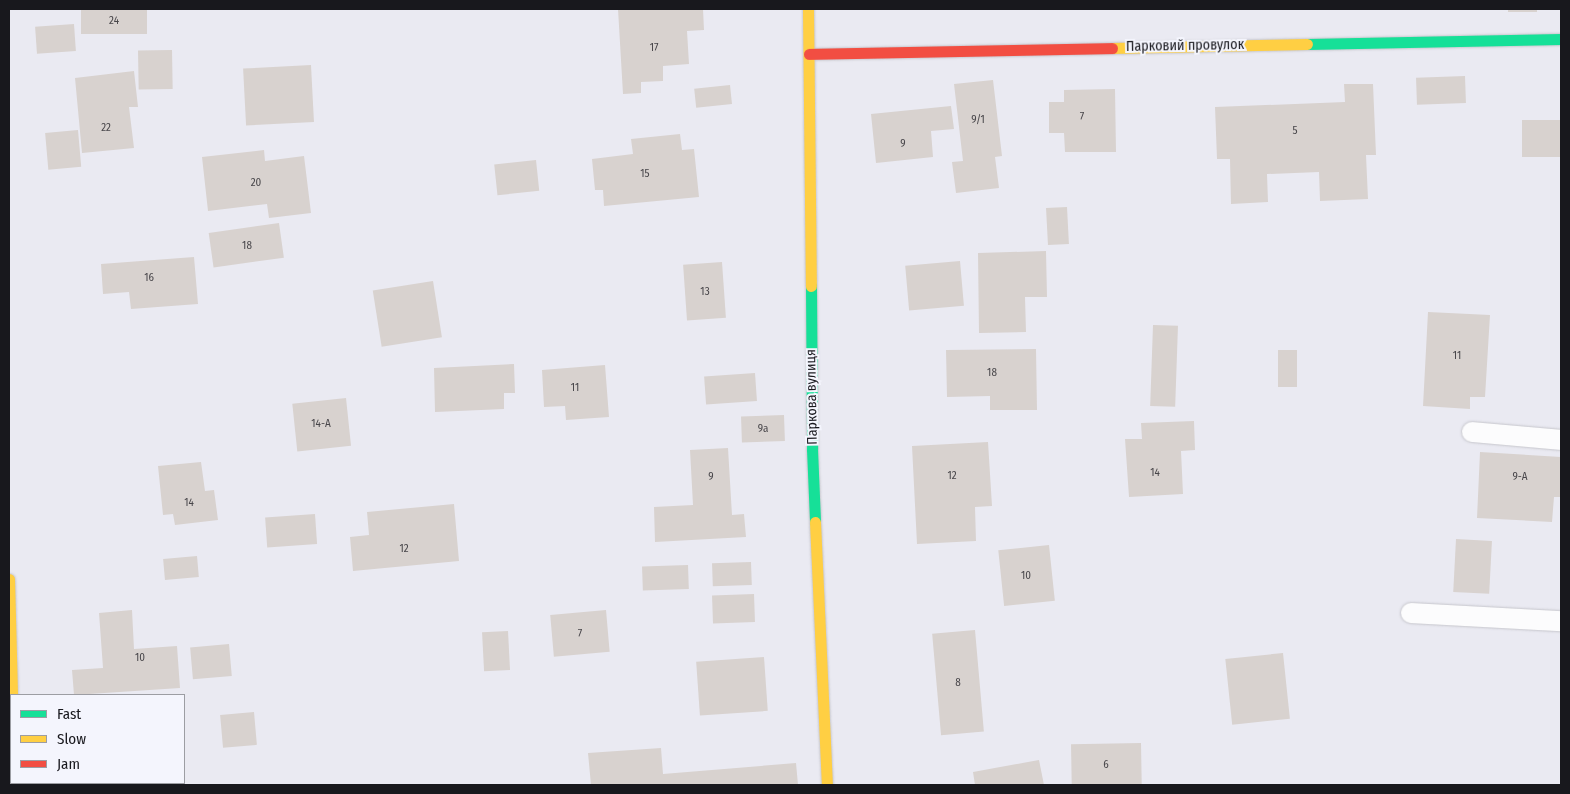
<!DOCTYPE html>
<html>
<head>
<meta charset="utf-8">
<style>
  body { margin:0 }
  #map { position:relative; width:1570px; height:794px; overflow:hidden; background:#eaeaf2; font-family:"Fira Sans Condensed",sans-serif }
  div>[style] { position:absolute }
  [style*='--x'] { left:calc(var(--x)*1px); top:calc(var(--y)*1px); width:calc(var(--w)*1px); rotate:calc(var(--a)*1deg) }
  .building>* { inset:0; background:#d8d2cf; transform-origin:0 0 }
  .roads { filter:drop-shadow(0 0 1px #c6c6cc) drop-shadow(0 0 1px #c6c6cc) }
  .lane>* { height:20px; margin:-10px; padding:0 10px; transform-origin:10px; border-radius:10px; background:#fcfcfd }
  .street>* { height:28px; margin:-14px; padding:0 14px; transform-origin:14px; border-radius:14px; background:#fcfcfd }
  .fast>* { height:11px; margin:-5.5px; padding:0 5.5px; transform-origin:5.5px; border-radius:5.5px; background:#16e098 }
  .slow>* { height:11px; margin:-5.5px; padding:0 5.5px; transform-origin:5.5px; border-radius:5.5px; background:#ffcf43 }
  .jam>* { height:11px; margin:-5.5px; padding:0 5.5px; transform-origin:5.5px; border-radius:5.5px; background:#f24e42 }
  span { translate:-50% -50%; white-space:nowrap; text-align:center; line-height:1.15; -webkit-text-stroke:4px #f4f5fd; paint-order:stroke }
  .number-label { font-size:11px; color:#48464a }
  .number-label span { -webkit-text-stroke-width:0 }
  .street-label { font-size:14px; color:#18181d }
  .frame { position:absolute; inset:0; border:10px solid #18181d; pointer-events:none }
  .legend { position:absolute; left:10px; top:694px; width:175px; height:90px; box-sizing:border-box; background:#f4f5fd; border:1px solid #9c9da3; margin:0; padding:6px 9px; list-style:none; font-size:15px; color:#18181d }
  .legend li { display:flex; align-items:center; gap:10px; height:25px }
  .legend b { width:25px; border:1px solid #9c9da3 }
</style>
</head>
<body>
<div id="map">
  <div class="building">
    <i style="left:81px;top:9px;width:66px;height:25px"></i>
    <i style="clip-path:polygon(618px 9px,703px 9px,704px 30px,687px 31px,689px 64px,663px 66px,663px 81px,641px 82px,641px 93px,623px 94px)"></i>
    <i style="left:1508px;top:9px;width:29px;height:3px"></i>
    <i style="left:74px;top:24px;width:27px;height:39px;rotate:86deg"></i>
    <i style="left:172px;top:50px;width:39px;height:34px;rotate:89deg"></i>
    <i style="left:311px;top:65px;width:57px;height:68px;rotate:87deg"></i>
    <i style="clip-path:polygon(134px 71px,138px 107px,129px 107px,134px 148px,82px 153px,75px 78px)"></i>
    <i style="left:1465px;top:76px;width:27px;height:49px;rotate:88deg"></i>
    <i style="clip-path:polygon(993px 80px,1002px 156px,995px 157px,999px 188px,956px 193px,952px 162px,963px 161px,954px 84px)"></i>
    <i style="clip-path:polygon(1344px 84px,1373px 84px,1376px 155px,1366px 155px,1368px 199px,1320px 201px,1319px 172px,1267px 174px,1268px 202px,1231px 204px,1230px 159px,1217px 159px,1215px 107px,1345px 102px)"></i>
    <i style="left:730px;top:85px;width:19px;height:36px;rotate:84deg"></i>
    <i style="clip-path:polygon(1115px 89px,1116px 152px,1065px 152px,1064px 133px,1049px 133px,1049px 102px,1064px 102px,1064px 90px)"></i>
    <i style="clip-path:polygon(951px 106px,954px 129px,931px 131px,933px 157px,876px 163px,871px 114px)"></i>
    <i style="left:1561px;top:120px;width:37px;height:39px;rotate:90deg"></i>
    <i style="left:78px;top:130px;width:37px;height:33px;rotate:85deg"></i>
    <i style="clip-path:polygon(680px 134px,682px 150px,694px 149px,699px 197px,604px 206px,603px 190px,595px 190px,592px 159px,633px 154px,631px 139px)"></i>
    <i style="clip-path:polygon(264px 150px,265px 161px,304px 156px,311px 213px,269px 218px,267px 204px,208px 211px,202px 157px)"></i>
    <i style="left:536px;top:160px;width:31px;height:42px;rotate:84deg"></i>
    <i style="left:1067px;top:207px;width:37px;height:21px;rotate:87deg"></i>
    <i style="left:279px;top:223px;width:35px;height:71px;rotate:82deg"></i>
    <i style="clip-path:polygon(1046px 251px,1047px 297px,1025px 297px,1026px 332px,979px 333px,978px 253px)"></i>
    <i style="clip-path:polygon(194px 257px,198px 304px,131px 309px,129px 292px,103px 294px,101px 264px)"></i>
    <i style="left:960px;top:261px;width:45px;height:55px;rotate:85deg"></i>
    <i style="left:722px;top:262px;width:56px;height:39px;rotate:86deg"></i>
    <i style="left:433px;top:281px;width:57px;height:61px;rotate:81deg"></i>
    <i style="clip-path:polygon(1428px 312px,1490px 315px,1485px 397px,1470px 397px,1470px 409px,1423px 406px)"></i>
    <i style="left:1153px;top:325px;width:25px;height:81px;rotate:2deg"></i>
    <i style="clip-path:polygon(1036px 349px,1037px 410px,990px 410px,990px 396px,947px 397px,946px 350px)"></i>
    <i style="left:1278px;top:350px;width:19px;height:37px"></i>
    <i style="clip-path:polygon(514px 364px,515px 393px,504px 393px,504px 409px,435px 412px,434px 368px)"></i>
    <i style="clip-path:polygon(605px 365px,609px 417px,566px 420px,565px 406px,544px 407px,542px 370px)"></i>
    <i style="left:755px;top:373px;width:28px;height:51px;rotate:86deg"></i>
    <i style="left:346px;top:398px;width:48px;height:54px;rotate:84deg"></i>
    <i style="left:784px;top:415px;width:26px;height:43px;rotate:88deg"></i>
    <i style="clip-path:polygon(1194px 421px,1195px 450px,1181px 451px,1183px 494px,1129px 497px,1125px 439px,1142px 439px,1141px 423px)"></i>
    <i style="clip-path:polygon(988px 442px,992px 506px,975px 507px,976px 541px,917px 544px,912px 446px)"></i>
    <i style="clip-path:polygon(728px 448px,732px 515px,744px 514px,746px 537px,655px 542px,654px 507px,693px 505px,690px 450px)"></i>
    <i style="clip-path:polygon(1480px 452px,1561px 457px,1561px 497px,1554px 497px,1552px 522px,1477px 518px)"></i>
    <i style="clip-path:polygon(201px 462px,205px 491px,214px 490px,218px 520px,175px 525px,173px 514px,163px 515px,158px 466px)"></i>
    <i style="clip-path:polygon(454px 504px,459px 561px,353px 571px,350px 537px,369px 535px,367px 512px)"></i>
    <i style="left:315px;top:514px;width:30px;height:50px;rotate:86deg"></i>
    <i style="left:1456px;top:539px;width:36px;height:53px;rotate:3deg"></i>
    <i style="left:1049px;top:545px;width:56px;height:51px;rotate:84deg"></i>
    <i style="left:197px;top:556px;width:21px;height:34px;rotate:85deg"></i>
    <i style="left:751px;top:562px;width:23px;height:39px;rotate:88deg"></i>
    <i style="left:688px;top:565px;width:24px;height:46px;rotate:88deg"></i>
    <i style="left:754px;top:594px;width:28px;height:42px;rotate:88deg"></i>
    <i style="clip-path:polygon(132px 610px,134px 649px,177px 646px,180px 688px,74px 695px,72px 670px,103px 668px,99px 613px)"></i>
    <i style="left:606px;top:610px;width:42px;height:56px;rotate:85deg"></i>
    <i style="left:975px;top:630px;width:102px;height:43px;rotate:85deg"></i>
    <i style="left:508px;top:631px;width:39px;height:26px;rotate:87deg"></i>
    <i style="left:229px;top:644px;width:32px;height:39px;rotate:85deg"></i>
    <i style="left:1283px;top:653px;width:66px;height:58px;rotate:84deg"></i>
    <i style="left:764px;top:657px;width:54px;height:68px;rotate:86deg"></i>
    <i style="left:254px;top:712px;width:33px;height:34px;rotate:85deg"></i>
    <i style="left:1141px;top:743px;width:42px;height:70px;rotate:89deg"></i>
    <i style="clip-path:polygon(661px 748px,663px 774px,796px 763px,798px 785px,591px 785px,588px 753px)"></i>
    <i style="clip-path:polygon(1039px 760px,1044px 785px,975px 785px,973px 772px)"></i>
    <i style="left:132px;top:783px;width:49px;height:2px"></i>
  </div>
  <div class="roads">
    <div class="lane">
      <i style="--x:1472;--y:432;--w:89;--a:5.1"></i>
      <i style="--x:1411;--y:613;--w:150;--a:3.1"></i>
    </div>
    <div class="street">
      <i style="--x:15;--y:783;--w:2;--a:90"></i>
    </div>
    <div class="fast">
      <i style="--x:1307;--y:44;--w:254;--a:-1.1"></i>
      <i style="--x:811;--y:286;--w:163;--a:89.6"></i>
      <i style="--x:812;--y:449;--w:73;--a:87.6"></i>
    </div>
    <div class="slow">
      <i style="--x:808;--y:9;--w:277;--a:89.4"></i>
      <i style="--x:1112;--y:48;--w:195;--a:-1.2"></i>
      <i style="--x:815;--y:522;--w:263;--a:87.4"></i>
      <i style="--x:9;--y:579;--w:116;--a:88.5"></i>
    </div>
    <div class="jam">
      <i style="--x:809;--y:54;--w:303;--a:-1.1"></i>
    </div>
  </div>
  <div class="number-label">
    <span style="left:114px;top:21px">24</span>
    <span style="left:654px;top:48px">17</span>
    <span style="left:1082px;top:117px">7</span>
    <span style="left:978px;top:120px">9/1</span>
    <span style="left:106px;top:128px">22</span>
    <span style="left:1295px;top:131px">5</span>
    <span style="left:903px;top:144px">9</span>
    <span style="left:645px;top:174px">15</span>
    <span style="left:256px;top:183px">20</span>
    <span style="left:247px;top:246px">18</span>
    <span style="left:149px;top:278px">16</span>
    <span style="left:705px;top:292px">13</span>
    <span style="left:1457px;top:356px">11</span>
    <span style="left:992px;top:373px">18</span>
    <span style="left:575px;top:388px">11</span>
    <span style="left:321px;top:424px">14-А</span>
    <span style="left:763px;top:429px">9а</span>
    <span style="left:1155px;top:473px">14</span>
    <span style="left:952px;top:476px">12</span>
    <span style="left:711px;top:477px">9</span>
    <span style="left:1520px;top:477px">9-А</span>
    <span style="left:189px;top:503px">14</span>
    <span style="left:404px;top:549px">12</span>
    <span style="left:1026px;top:576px">10</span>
    <span style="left:580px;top:634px">7</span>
    <span style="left:140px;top:658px">10</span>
    <span style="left:958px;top:683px">8</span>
    <span style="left:1106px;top:765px">6</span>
  </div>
  <div class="street-label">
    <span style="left:1185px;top:46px;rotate:-1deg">Парковий провулок</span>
    <span style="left:812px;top:397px;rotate:-91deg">Паркова вулиця</span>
  </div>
  <div class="frame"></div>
  <ul class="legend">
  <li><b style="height:6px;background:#16e098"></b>Fast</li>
  <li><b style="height:6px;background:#ffcf43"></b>Slow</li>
  <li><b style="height:6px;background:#f24e42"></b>Jam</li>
  </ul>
</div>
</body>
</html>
